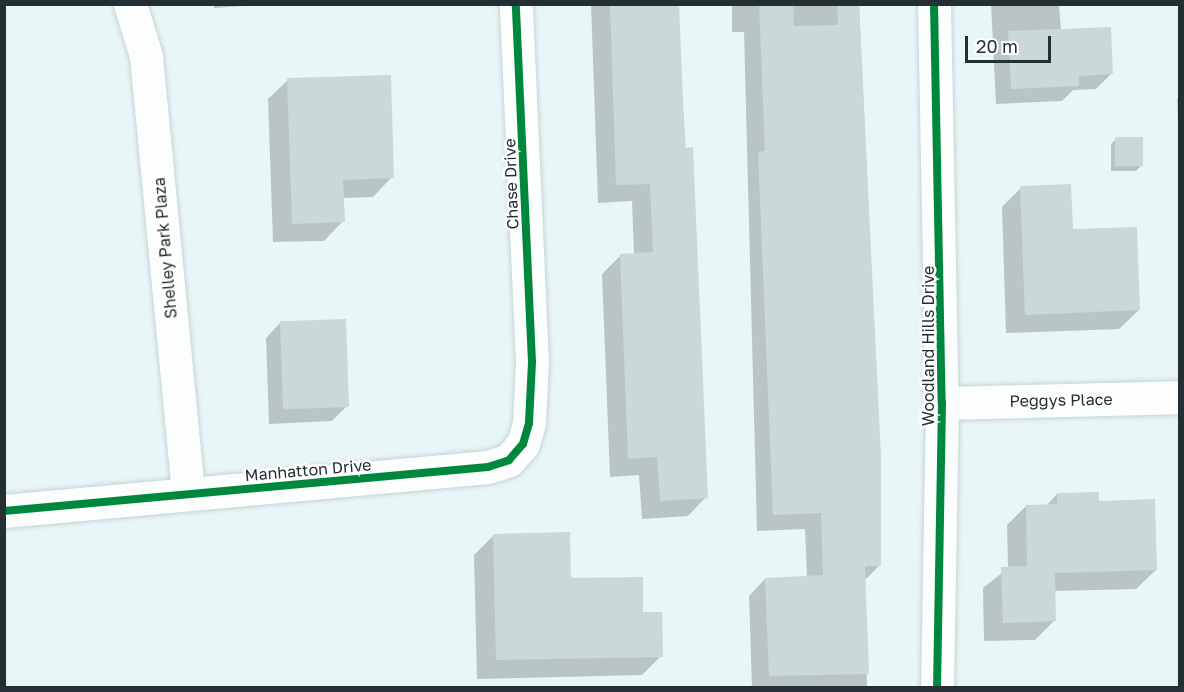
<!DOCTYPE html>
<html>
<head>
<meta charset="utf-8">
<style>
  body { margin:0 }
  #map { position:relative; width:1184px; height:692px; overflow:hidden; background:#e8f6f8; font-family:"Golos Text",sans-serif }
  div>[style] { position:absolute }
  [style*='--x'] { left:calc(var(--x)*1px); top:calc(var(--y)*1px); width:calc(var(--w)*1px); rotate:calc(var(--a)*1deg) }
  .shadow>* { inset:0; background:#0003 }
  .building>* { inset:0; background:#cbd8d9; transform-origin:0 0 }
  .roads { filter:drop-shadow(0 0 2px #c6d3d4) drop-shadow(0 0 2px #c6d3d4) }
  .minor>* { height:33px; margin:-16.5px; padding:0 16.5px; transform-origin:16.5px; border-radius:16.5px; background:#fcfefe }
  .cycleway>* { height:8px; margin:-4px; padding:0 4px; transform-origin:4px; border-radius:4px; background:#00873e }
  span { translate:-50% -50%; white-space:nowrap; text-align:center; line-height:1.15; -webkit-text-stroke:5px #fff; paint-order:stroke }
  .street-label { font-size:16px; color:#232f32 }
  .frame { position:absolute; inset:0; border:6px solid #232f32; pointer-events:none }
  .scale { position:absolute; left:965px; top:36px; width:86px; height:27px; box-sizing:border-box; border:3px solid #232f32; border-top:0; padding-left:8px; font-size:18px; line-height:21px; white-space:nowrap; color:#232f32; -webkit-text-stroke:4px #fff; paint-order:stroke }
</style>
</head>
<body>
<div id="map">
  <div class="shadow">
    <i style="clip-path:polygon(214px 4px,273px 4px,214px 8px)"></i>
    <i style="clip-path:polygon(591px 4px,677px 4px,706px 497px,688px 516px,642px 519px,639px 475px,610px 477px,602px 274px,621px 255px,634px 255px,632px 201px,598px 203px)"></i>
    <i style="clip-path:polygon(732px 4px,859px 4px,880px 456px,880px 565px,864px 581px,867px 688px,752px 688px,749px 596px,765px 579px,807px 577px,805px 529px,757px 531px,744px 32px,732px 32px)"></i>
    <i style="clip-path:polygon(991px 4px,1059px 4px,1061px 30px,1112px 73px,1096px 89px,1073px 90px,1062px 101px,996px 104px)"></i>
    <i style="clip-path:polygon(288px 80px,392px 177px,373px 197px,342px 198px,343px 221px,324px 241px,273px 242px,268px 99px)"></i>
    <i style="clip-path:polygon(1180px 97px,1180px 125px,1178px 125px,1177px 99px)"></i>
    <i style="clip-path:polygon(1116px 139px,1141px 166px,1136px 171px,1111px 171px,1111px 144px)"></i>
    <i style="clip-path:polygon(1021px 188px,1071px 231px,1139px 310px,1119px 329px,1006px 333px,1002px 207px)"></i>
    <i style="clip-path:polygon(281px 322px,347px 406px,332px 421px,269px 424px,266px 338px)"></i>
    <i style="clip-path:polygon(1057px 494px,1098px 502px,1156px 570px,1136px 589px,1054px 591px,1054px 621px,1035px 640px,984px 641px,983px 588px,1008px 568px,1007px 525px,1026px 506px,1046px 506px)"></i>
    <i style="clip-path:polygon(493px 536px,642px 614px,661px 656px,642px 675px,477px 679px,474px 555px)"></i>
  </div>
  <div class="building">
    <i style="clip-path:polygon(610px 4px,679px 4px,685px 148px,693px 147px,708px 498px,660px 501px,657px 457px,628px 459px,620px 254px,653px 252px,650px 184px,616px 185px)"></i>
    <i style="clip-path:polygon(759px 4px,793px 4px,794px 26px,838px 25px,837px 4px,859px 4px,881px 456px,881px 566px,865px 566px,869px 674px,769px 676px,765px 578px,823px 575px,821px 513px,773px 515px,758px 152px,765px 151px)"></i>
    <i style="clip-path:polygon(1111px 27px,1113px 74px,1079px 76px,1079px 86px,1011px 89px,1008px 31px)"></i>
    <i style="clip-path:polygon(391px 75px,394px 178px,343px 180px,345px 222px,292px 224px,287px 78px)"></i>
    <i style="left:1115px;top:137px;width:28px;height:29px"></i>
    <i style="clip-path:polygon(1071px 184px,1073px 229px,1137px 227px,1140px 310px,1025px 315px,1020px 186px)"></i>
    <i style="left:346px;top:319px;width:88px;height:66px;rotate:88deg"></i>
    <i style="clip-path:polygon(1099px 492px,1099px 501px,1155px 499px,1157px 570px,1055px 573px,1056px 621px,1003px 623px,1001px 567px,1027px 566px,1026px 505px,1057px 504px,1057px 493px)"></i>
    <i style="clip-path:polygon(570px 532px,571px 578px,643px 577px,643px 612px,662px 612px,663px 657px,496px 660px,493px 534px)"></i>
  </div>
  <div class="roads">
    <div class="minor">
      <i style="--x:130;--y:4;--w:54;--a:72.9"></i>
      <i style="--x:146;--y:56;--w:440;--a:84.5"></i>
      <i style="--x:934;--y:4;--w:399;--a:88.9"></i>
      <i style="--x:942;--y:403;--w:285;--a:91"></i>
      <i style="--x:942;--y:403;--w:238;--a:-1.4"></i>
      <i style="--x:4;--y:511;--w:486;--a:-5.2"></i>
      <i style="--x:488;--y:467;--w:22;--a:-18"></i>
      <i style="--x:509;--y:460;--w:21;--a:-49"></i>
      <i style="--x:523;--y:444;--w:22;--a:-74"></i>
      <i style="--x:529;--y:423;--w:61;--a:-87.2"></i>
      <i style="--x:532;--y:362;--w:358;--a:-92.6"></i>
    </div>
  </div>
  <div class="cycleway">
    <i style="--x:934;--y:4;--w:399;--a:88.9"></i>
    <i style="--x:942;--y:403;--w:285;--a:91"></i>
    <i style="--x:4;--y:511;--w:486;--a:-5.2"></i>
    <i style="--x:488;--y:467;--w:22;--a:-18"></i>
    <i style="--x:509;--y:460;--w:21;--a:-49"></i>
    <i style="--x:523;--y:444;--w:22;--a:-74"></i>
    <i style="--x:529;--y:423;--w:61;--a:-87.2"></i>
    <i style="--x:532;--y:362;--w:358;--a:-92.6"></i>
  </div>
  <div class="street-label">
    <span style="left:511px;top:184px;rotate:-92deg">Chase Drive</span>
    <span style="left:165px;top:248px;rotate:-95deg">Shelley Park Plaza</span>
    <span style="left:928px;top:346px;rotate:-90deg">Woodland Hills Drive</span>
    <span style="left:1061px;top:400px;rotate:-1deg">Peggys Place</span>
    <span style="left:308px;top:470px;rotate:-5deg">Manhatton Drive</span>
  </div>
  <div class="frame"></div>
  <div class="scale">20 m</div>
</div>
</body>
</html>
